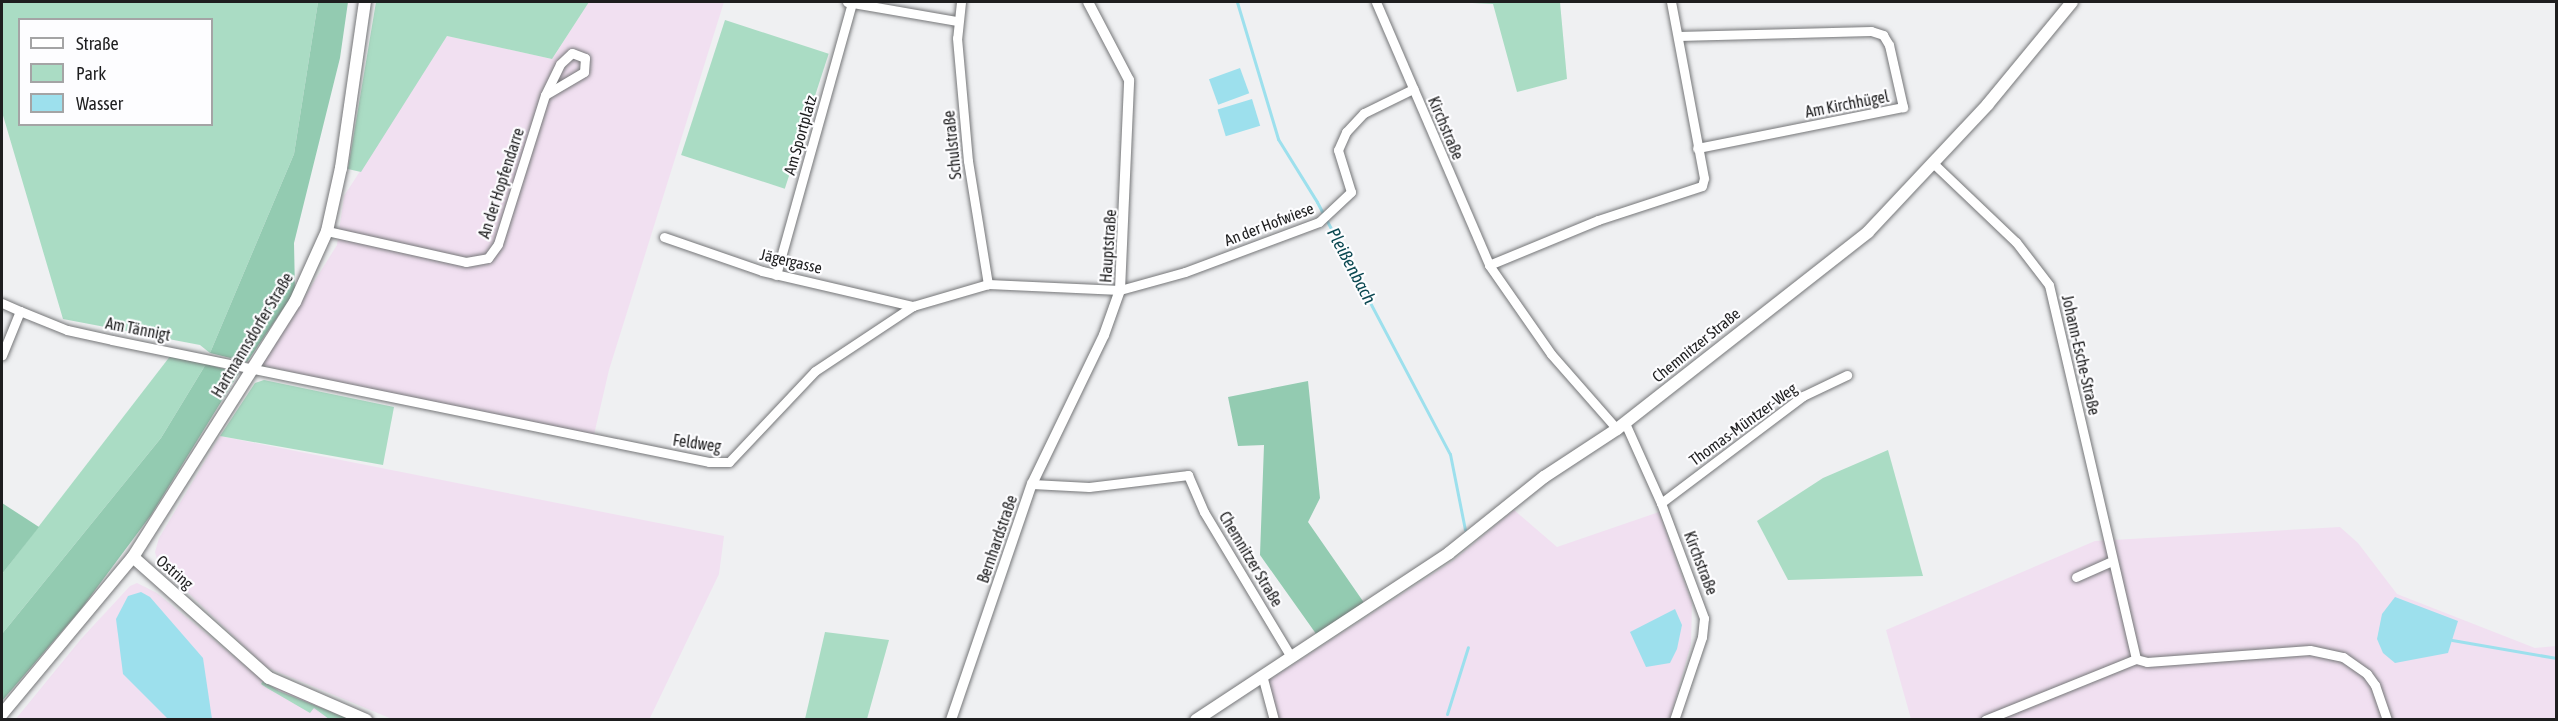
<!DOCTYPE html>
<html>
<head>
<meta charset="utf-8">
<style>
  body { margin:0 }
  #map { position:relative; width:2558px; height:721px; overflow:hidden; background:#eff0f2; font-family:"Asap Condensed",sans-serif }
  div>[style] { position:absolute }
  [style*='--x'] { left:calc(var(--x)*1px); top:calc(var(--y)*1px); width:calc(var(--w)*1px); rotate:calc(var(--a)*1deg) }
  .industrial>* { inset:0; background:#f1e0f1 }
  .green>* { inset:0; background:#aadcc4; transform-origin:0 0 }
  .forest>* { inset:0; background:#93cbb1 }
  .water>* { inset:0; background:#9de0ed; transform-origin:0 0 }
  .stream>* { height:3px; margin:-1.5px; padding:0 1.5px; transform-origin:1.5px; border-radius:1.5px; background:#9de0ed }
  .roads { filter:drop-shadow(0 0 2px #757678) drop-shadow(0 0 2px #757678) }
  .minor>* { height:9px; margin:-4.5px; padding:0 4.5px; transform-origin:4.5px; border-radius:4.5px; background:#fff }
  .tertiary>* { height:10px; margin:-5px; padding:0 5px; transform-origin:5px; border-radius:5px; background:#fff }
  .secondary>* { height:12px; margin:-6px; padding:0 6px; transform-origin:6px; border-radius:6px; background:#fff }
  span { translate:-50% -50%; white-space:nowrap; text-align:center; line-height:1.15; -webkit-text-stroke:4.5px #fdfdff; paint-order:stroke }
  .street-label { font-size:16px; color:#1e1e1f }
  .water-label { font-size:18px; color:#0b4851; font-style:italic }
  .frame { position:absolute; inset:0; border:3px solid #1e1e1f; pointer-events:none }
  .legend { position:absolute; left:18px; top:18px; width:195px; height:108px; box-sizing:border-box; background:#fdfdff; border:2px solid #a4a4a5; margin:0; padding:8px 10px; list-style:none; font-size:18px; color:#1e1e1f }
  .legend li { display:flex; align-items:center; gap:12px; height:30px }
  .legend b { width:30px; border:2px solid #a4a4a5 }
</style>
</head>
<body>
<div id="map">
  <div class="industrial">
    <i style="clip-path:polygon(589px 2px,724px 2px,609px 370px,593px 439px,431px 406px,262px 365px,337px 245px,344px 196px,447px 36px,552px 59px)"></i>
    <i style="clip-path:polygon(220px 436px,724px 536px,719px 574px,649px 720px,392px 719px,266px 667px,158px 564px,155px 552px,159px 538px)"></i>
    <i style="clip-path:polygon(1514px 510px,1557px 547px,1659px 512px,1692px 603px,1691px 644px,1670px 719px,1277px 719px,1266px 682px,1454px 560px)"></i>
    <i style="clip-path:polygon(2340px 527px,2358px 543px,2397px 594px,2535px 648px,2556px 646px,2556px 719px,1911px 719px,1886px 630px,2095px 541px)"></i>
    <i style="clip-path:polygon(137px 583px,157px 593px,266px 683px,349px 719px,15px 720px,81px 639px,130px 586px)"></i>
  </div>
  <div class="green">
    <i style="clip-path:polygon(evenodd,2px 2px,318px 2px,294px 154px,210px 353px,200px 345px,63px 319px,2px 112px,2px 2px,20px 20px,212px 20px,212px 124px,20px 124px,20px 20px)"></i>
    <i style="clip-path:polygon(376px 2px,589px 2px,552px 59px,447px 36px,361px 172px,348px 169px)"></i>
    <i style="clip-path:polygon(1452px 2px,1560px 2px,1567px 79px,1517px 92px,1493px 4px)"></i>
    <i style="left:725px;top:20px;width:109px;height:142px;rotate:18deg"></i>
    <i style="clip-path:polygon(171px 355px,206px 364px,161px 438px,2px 634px,2px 574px)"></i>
    <i style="clip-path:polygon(264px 380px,394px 407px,383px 465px,220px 436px,255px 383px)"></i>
    <i style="clip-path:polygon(1888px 450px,1923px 576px,1788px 580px,1757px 521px,1823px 478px)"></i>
    <i style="clip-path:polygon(825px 632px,889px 640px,867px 719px,805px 719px)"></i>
    <i style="clip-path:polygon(263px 681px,279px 691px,349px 719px,329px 719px,314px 708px,310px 713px,267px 688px,261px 684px)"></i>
  </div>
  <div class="forest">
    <i style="clip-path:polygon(318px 2px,348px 2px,340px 58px,294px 243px,295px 291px,247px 362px,210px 353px,294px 154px)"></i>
    <i style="clip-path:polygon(206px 364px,239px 373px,151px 515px,81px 609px,2px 701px,2px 634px,161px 438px)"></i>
    <i style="clip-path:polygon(1308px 381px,1320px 498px,1308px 522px,1367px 607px,1319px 638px,1260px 555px,1264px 445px,1238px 446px,1228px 397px)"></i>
    <i style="clip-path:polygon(2px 503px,39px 527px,2px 574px)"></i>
  </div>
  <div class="water">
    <i style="left:1240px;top:68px;width:27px;height:33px;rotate:70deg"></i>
    <i style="left:1252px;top:99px;width:28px;height:36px;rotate:73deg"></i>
    <i style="clip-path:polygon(141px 592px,150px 597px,203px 658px,212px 719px,168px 719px,123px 674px,116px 619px,128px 596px)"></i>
    <i style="clip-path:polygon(2395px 597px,2458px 621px,2448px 653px,2395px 663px,2383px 653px,2377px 639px,2382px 614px)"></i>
    <i style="clip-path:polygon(1675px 609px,1682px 625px,1677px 649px,1670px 663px,1646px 667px,1630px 632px)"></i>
  </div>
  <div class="stream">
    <i style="--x:1237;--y:2;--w:143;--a:73.3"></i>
    <i style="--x:1278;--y:139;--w:74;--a:58.2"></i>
    <i style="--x:1317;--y:202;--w:285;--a:62.2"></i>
    <i style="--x:1450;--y:454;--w:77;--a:78.8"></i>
    <i style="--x:2452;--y:640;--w:106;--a:9.8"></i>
    <i style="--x:1447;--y:714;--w:70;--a:-72.6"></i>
  </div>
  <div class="roads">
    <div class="minor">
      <i style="--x:847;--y:2;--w:112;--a:9.8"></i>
      <i style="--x:961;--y:2;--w:36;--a:96"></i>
      <i style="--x:957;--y:38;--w:123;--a:84.9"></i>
      <i style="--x:968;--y:161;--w:125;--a:80.8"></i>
      <i style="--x:1376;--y:2;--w:286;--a:66.7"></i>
      <i style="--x:1489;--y:265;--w:108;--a:55.1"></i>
      <i style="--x:1551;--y:354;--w:100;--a:48.7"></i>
      <i style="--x:1678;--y:36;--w:193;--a:-1.5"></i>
      <i style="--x:1871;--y:31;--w:13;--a:18"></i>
      <i style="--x:1883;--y:35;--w:12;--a:59"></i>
      <i style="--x:1889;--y:45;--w:64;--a:77.3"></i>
      <i style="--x:1903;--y:107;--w:210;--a:168.7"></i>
      <i style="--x:1934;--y:164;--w:113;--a:43.6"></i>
      <i style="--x:2016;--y:242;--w:54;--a:52.5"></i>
      <i style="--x:2049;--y:285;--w:384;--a:76.9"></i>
      <i style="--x:327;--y:231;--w:142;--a:12.6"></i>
      <i style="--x:466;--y:262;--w:22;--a:-10"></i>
      <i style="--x:488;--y:258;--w:17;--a:-54"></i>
      <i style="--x:498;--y:244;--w:156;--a:-72.5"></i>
      <i style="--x:545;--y:95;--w:34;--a:-64"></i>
      <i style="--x:560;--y:64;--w:16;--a:-43"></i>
      <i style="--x:572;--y:53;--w:14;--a:21"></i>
      <i style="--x:585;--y:58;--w:14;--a:94"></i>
      <i style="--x:584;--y:72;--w:45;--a:149.5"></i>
      <i style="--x:664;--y:237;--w:104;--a:19.1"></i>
      <i style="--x:762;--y:271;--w:155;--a:13.1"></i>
      <i style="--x:1489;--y:265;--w:118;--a:-22.4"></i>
      <i style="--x:1598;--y:220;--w:109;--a:-18.1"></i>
      <i style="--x:1702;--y:186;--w:8;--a:-76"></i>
      <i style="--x:1704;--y:178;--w:179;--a:-100.6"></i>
      <i style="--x:776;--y:275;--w:282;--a:-74.4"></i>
      <i style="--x:2;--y:303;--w:20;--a:24"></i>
      <i style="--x:20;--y:311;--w:48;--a:112.2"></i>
      <i style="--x:20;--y:311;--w:51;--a:22"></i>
      <i style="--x:67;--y:330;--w:46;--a:12.5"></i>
      <i style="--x:112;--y:340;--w:609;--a:11.55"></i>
      <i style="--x:709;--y:462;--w:20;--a:0"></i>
      <i style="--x:729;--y:462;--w:125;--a:-46.6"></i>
      <i style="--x:815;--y:371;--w:118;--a:-33.6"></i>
      <i style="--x:913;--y:306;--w:78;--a:-16.3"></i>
      <i style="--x:988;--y:284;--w:132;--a:2.6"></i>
      <i style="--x:1120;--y:290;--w:67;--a:-15.5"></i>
      <i style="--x:1185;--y:272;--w:143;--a:-20.5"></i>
      <i style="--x:1319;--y:222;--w:44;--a:-43.2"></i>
      <i style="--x:1351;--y:192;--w:44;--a:-107.2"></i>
      <i style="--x:1338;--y:150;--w:20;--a:-66"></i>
      <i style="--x:1346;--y:132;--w:26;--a:-47"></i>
      <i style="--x:1364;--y:113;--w:55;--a:-26.1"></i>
      <i style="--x:1625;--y:423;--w:88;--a:65.8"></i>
      <i style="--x:1661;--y:503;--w:123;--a:69.5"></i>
      <i style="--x:1704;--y:618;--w:19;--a:96"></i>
      <i style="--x:1702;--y:637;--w:88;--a:108.6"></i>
      <i style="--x:1032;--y:484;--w:57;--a:3"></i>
      <i style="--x:1089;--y:487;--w:100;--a:-6.9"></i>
      <i style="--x:1188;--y:475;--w:40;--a:66.6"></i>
      <i style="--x:1204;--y:512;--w:169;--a:59"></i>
      <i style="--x:1661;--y:503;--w:178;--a:-37"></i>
      <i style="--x:1803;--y:396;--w:49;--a:-25.5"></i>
      <i style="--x:2076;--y:577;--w:39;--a:-24"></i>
      <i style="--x:1262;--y:675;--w:47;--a:75.1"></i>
      <i style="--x:1985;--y:720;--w:163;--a:-22"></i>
      <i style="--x:2136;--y:659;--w:11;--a:15"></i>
      <i style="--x:2147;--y:662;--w:163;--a:-4.2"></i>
      <i style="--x:2310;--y:650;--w:34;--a:12"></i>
      <i style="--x:2343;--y:657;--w:29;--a:35"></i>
      <i style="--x:2367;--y:674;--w:14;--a:54"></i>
      <i style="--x:2375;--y:685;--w:37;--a:71"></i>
    </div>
    <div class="tertiary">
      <i style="--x:951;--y:720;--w:250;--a:-71.1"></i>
      <i style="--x:1032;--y:484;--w:165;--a:-64.2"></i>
      <i style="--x:1104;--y:335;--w:48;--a:-70.4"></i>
      <i style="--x:1120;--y:290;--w:210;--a:-87.5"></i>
      <i style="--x:1129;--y:80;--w:88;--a:-117.7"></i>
    </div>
    <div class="secondary">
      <i style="--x:133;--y:557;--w:182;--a:41.7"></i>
      <i style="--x:269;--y:678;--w:106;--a:23.4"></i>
      <i style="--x:2;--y:714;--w:204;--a:-50.2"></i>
      <i style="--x:133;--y:557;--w:302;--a:-57.6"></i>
      <i style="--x:295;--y:302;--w:78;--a:-65.7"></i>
      <i style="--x:327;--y:231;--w:65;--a:-77.5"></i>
      <i style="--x:341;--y:168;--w:168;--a:-81.8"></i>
      <i style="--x:1196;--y:720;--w:303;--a:-33.4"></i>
      <i style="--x:1449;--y:553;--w:122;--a:-38.7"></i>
      <i style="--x:1544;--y:477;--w:87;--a:-33.3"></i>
      <i style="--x:1617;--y:429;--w:319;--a:-38.1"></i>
      <i style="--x:1868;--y:232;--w:175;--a:-46.8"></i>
      <i style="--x:1988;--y:104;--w:132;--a:-50.5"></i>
    </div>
  </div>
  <div class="street-label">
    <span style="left:1847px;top:104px;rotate:-11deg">Am Kirchhügel</span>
    <span style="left:1446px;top:128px;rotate:67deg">Kirchstraße</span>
    <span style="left:800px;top:135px;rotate:-74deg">Am Sportplatz</span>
    <span style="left:952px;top:145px;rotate:-96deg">Schulstraße</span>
    <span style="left:501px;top:183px;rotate:-72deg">An der Hopfendarre</span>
    <span style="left:1269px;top:224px;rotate:-21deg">An der Hofwiese</span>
    <span style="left:1108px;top:246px;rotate:-86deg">Hauptstraße</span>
    <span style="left:791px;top:261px;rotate:13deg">Jägergasse</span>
    <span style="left:138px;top:329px;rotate:11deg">Am Tännigt</span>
    <span style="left:252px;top:335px;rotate:-59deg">Hartmannsdorfer Straße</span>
    <span style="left:1696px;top:345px;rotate:-39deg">Chemnitzer Straße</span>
    <span style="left:2081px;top:355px;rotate:77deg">Johann-Esche-Straße</span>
    <span style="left:1743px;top:424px;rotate:-36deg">Thomas-Müntzer-Weg</span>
    <span style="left:697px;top:443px;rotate:8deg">Feldweg</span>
    <span style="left:997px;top:539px;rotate:-71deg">Bernhardstraße</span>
    <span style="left:1251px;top:559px;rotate:59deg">Chemnitzer Straße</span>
    <span style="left:1701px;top:563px;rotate:69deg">Kirchstraße</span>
    <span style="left:175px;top:572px;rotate:41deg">Ostring</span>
  </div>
  <div class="water-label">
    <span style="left:1351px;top:266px;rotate:62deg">Pleißenbach</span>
  </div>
  <div class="frame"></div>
  <ul class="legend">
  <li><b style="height:8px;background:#fff"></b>Straße</li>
  <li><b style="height:16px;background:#aadcc4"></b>Park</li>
  <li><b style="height:16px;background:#9de0ed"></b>Wasser</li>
  </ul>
</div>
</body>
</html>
